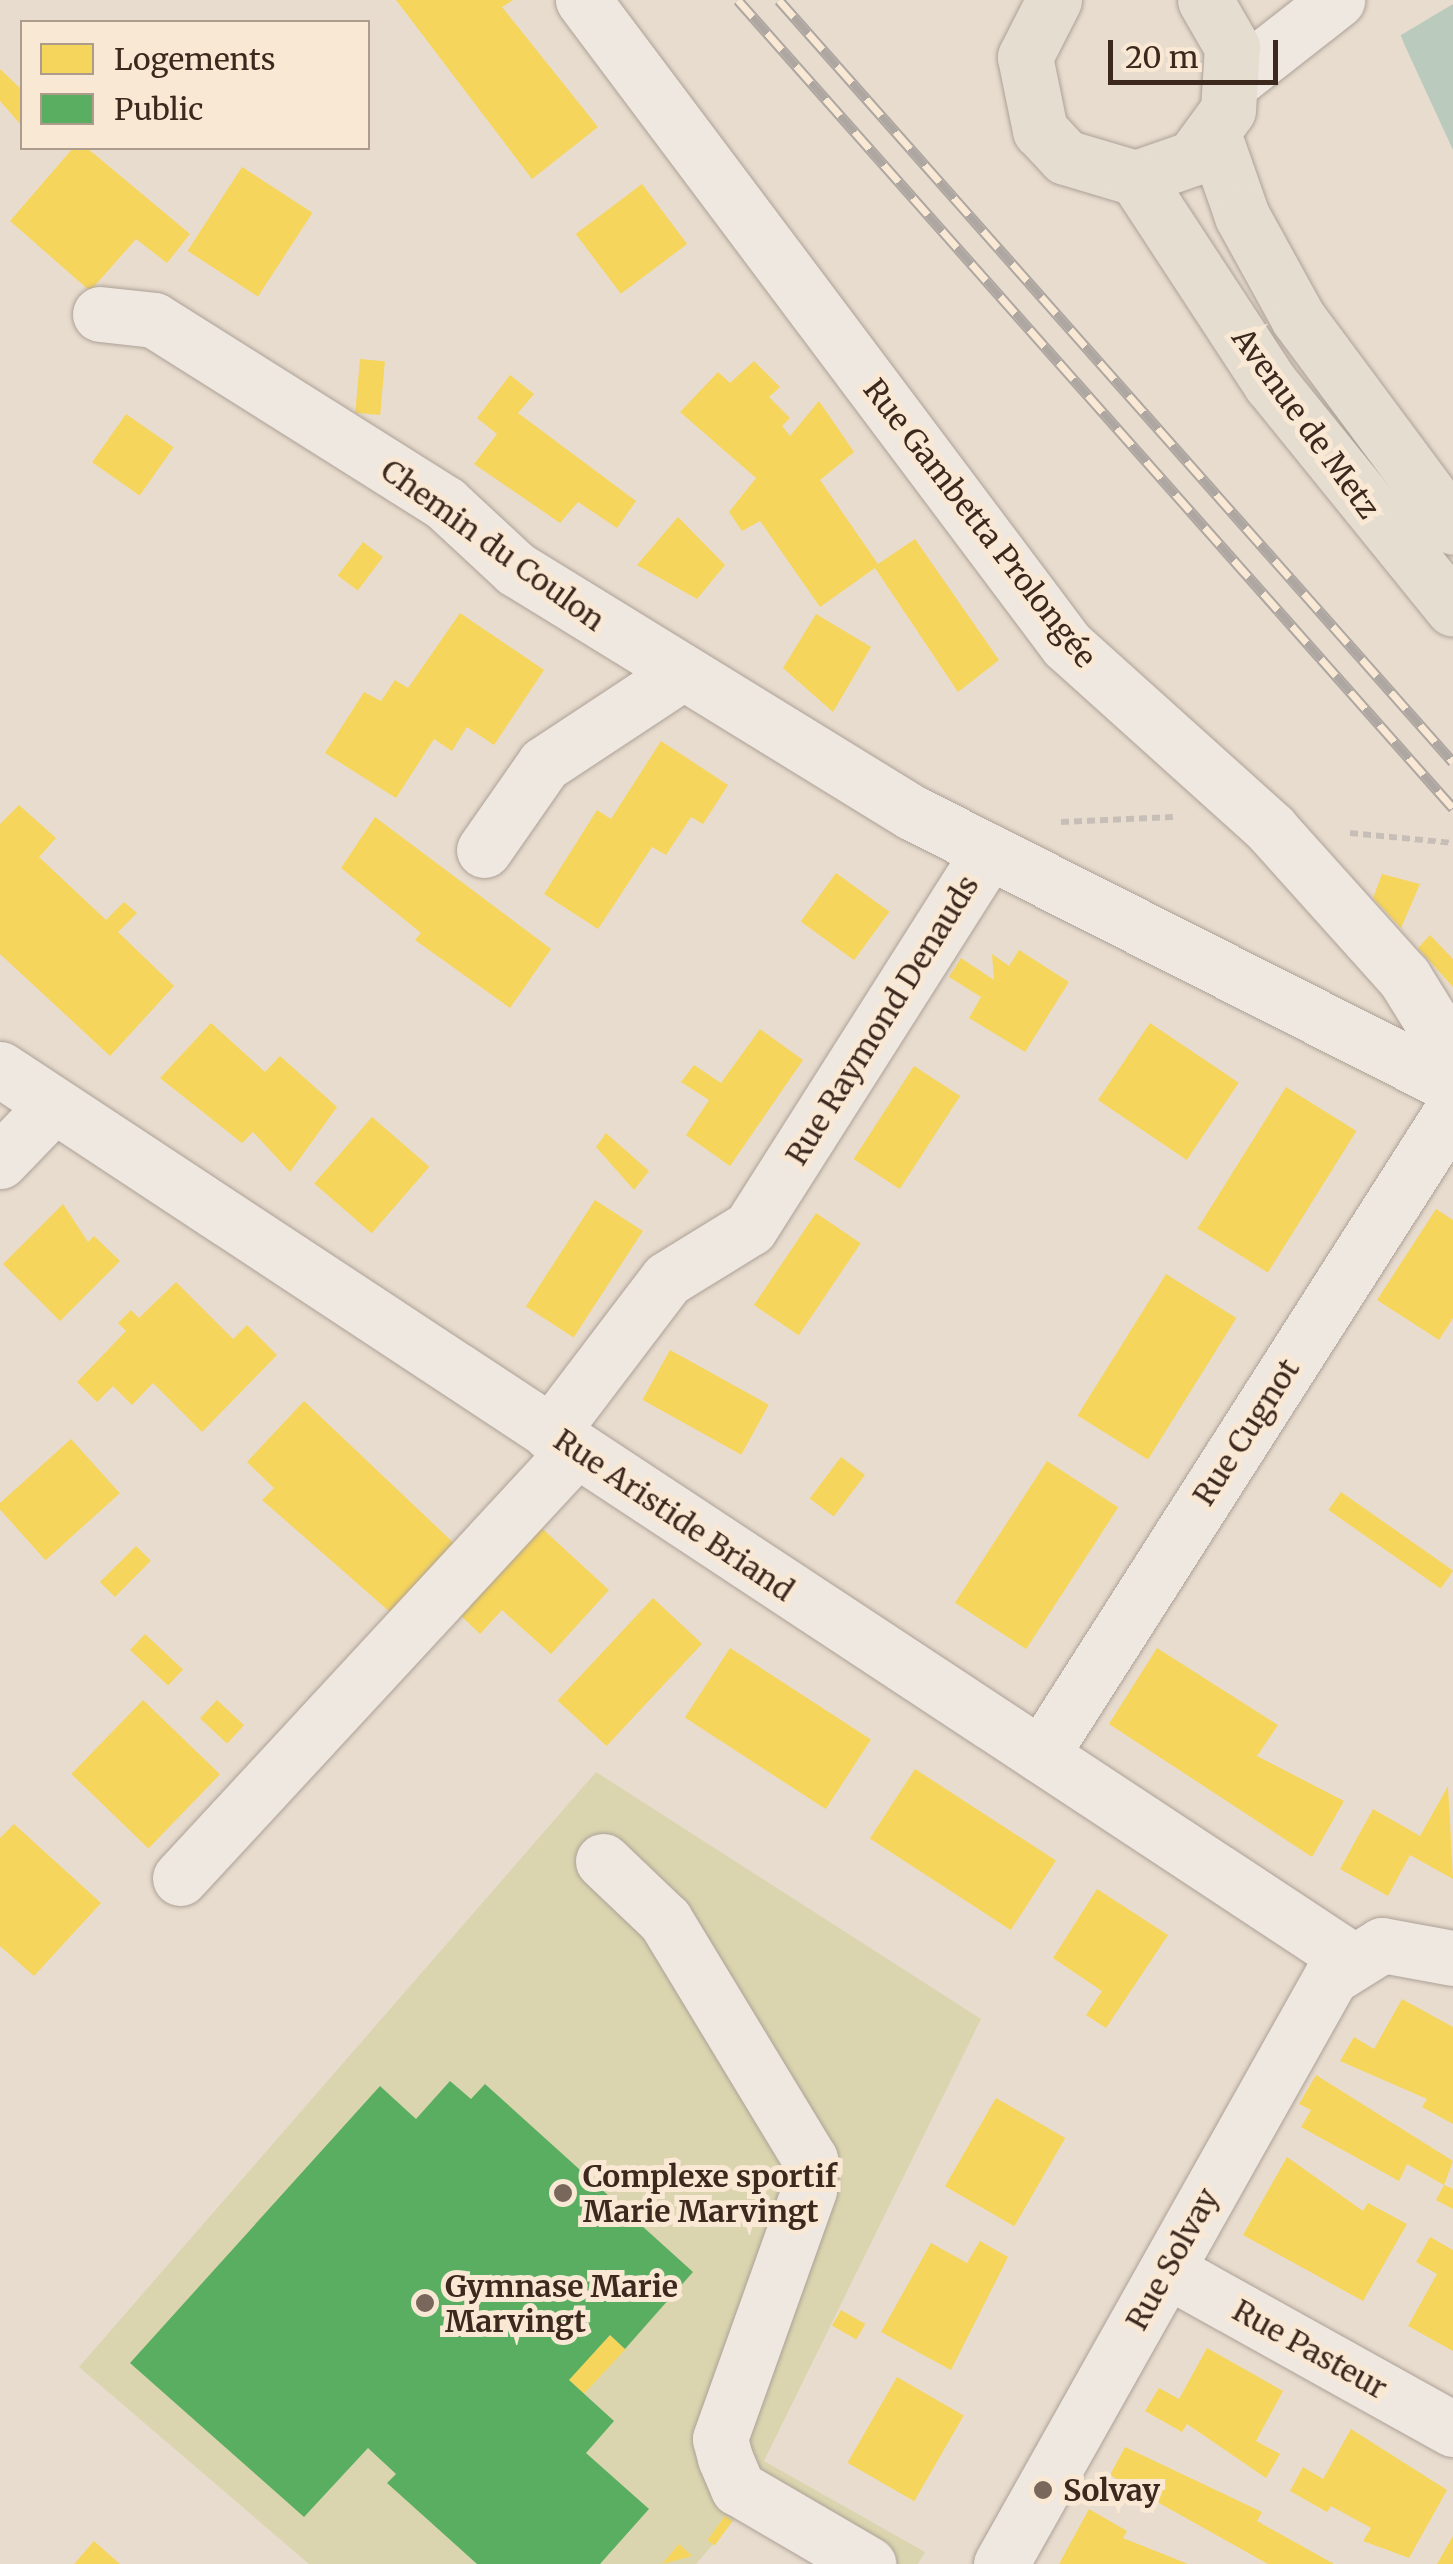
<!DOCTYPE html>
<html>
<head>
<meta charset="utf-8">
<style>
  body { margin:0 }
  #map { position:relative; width:1453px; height:2564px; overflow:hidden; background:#e8dcce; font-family:Merriweather,serif }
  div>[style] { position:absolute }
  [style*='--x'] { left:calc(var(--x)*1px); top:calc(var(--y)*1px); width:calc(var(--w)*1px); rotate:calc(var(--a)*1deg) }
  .green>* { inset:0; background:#dbd5af }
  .water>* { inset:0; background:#bacbbe }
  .pier>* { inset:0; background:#e8dcce }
  .homes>* { inset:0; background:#f6d55c; transform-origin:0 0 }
  .public>* { inset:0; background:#5aae61 }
  .path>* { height:6px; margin-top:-3px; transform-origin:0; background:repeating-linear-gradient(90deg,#c7bfb7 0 8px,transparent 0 13px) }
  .roads { filter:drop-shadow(0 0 2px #ada197) drop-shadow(0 0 2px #ada197) }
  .minor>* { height:55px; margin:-27.5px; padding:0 27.5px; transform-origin:27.5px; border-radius:27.5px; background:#efe8e0 }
  .major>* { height:55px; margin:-27.5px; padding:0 27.5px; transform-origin:27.5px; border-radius:27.5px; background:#e6ddd1 }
  .rail>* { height:11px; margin-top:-5.5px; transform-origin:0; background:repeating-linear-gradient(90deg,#f8e8d4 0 22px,#aea7a1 0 44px); box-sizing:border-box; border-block:2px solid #aea7a1 }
  .dots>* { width:28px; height:28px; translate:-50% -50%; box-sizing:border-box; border:5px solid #f8e8d4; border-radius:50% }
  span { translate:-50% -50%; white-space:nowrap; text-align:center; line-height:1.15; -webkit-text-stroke:10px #f8e8d4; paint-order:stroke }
  .street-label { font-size:30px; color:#3d281e }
  .poi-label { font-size:30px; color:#3d281e; font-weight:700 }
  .left { translate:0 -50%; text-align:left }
  .legend { position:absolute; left:20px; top:20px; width:350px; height:130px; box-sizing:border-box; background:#f8e8d4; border:2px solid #ad9b8b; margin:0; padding:12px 18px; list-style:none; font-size:30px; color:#3d281e }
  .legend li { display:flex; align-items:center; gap:20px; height:50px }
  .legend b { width:50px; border:2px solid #ad9b8b }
  .scale { position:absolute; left:1108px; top:40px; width:170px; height:45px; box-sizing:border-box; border:5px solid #3d281e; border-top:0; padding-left:12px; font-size:30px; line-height:35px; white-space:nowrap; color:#3d281e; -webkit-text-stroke:8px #f8e8d4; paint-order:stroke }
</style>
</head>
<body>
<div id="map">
  <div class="green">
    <i style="clip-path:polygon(596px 1772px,981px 2019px,764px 2461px,925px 2552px,918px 2564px,814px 2564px,736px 2518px,696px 2564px,309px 2564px,79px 2367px)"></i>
  </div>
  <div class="water">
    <i style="clip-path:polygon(1386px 0,1453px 0,1453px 150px,1405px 46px)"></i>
  </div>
  <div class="pier">
    <i style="clip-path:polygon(1381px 0,1453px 0,1453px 4px,1396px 38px)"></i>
  </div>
  <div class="homes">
    <i style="clip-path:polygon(396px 0,513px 0,502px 7px,598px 127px,532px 179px)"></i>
    <i style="clip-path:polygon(0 69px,22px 90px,22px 126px,0 101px)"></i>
    <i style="clip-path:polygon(73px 148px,87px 148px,190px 234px,167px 263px,136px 239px,90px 291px,10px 221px)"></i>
    <i style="left:242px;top:167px;width:84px;height:100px;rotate:33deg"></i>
    <i style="left:642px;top:184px;width:75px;height:83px;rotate:53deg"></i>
    <i style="left:360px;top:359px;width:25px;height:54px;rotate:5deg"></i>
    <i style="clip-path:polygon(754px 361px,780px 387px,769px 397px,790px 418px,782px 426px,790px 436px,819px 401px,854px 452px,820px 480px,878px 564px,915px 539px,999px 660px,958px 692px,875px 568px,820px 607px,760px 521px,742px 531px,729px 512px,756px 478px,680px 412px,718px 372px,730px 383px)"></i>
    <i style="clip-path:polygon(510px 375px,534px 394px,518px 413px,636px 501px,617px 528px,578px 502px,560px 523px,474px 464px,497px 434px,477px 418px)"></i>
    <i style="left:126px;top:414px;width:58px;height:59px;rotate:35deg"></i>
    <i style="clip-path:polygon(678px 517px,725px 565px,697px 599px,637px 565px)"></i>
    <i style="left:363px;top:542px;width:25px;height:42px;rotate:37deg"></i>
    <i style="clip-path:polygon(460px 613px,544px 670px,494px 745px,467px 727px,452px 751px,434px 739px,396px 798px,325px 753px,364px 692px,381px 701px,395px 680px,408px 688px)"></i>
    <i style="clip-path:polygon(816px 614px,871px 647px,833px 712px,783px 668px)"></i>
    <i style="clip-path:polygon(661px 741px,728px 785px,703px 824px,691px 817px,666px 855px,652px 847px,598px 929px,544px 894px,597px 810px,611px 819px)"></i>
    <i style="clip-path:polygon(19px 805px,56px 838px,39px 857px,106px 920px,124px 902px,137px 913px,118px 932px,174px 986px,110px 1056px,0 954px,0 824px)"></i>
    <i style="clip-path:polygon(375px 817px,551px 949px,510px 1008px,415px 940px,421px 933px,341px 868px)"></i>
    <i style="left:836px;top:873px;width:66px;height:60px;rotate:36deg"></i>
    <i style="clip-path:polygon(1382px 874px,1420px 884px,1401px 928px,1373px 898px)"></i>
    <i style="clip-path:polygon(1430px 935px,1453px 959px,1453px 987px,1418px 948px)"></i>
    <i style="clip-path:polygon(1019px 950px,1069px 982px,1025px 1052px,969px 1018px,981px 997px,949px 977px,961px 958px,994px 980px,992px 954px,1009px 966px)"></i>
    <i style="clip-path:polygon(211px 1023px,265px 1072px,280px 1056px,337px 1107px,290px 1172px,253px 1132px,242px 1143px,160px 1078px)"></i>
    <i style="left:1150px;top:1023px;width:107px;height:93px;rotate:34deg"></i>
    <i style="clip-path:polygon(760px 1029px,803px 1060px,730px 1166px,686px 1135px,709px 1100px,681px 1082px,694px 1065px,721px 1083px)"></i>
    <i style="left:914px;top:1066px;width:55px;height:111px;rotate:33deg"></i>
    <i style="left:1286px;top:1087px;width:83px;height:167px;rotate:32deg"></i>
    <i style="left:372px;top:1117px;width:76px;height:88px;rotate:41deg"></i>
    <i style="clip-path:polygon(606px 1133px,649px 1171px,634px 1190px,596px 1147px)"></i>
    <i style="left:595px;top:1200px;width:57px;height:127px;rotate:33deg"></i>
    <i style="clip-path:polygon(63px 1204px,88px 1242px,94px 1236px,120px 1261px,60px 1321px,3px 1264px)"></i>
    <i style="clip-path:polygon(1436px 1209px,1453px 1220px,1453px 1318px,1439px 1340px,1377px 1300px)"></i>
    <i style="left:816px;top:1213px;width:54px;height:111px;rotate:34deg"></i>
    <i style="left:1166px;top:1274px;width:83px;height:167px;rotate:32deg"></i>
    <i style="clip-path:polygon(176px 1282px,233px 1339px,247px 1325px,277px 1355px,202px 1432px,153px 1383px,132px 1405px,113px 1386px,97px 1402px,77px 1382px,126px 1331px,118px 1323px,131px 1310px,139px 1318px)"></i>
    <i style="left:670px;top:1350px;width:113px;height:57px;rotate:29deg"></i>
    <i style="clip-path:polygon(304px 1401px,462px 1551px,398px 1619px,262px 1500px,274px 1488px,247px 1462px)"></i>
    <i style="left:71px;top:1439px;width:73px;height:100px;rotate:48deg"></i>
    <i style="left:841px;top:1457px;width:30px;height:52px;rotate:37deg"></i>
    <i style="left:1047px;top:1461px;width:85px;height:169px;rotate:33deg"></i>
    <i style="left:1341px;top:1492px;width:137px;height:22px;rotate:35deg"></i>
    <i style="clip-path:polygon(534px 1521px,609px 1590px,551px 1654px,502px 1610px,480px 1634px,453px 1608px)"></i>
    <i style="left:136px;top:1546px;width:21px;height:51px;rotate:45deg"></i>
    <i style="left:653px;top:1598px;width:67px;height:140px;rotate:43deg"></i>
    <i style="left:145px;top:1634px;width:52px;height:22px;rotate:43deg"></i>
    <i style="left:730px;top:1648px;width:168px;height:83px;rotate:33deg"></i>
    <i style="clip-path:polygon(1157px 1648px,1278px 1725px,1257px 1756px,1344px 1801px,1312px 1857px,1109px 1724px)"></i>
    <i style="left:143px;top:1700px;width:107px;height:103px;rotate:44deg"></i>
    <i style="left:217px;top:1700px;width:37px;height:25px;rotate:43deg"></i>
    <i style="left:915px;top:1769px;width:168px;height:83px;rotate:33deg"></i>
    <i style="clip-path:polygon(1448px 1786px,1453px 1879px,1410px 1855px,1388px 1896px,1340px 1869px,1373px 1809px,1420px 1836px)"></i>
    <i style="clip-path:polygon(14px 1824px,101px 1903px,34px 1976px,0 1946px,0 1838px)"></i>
    <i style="clip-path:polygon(1097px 1889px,1168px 1935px,1106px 2028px,1086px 2015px,1102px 1991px,1053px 1958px)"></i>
    <i style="clip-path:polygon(1402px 1999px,1453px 2027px,1453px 2124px,1422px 2107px,1427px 2099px,1340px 2061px,1354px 2037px,1374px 2049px)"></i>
    <i style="clip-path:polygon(1316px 2075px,1453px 2161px,1444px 2185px,1407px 2164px,1399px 2181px,1301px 2127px,1311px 2110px,1299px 2104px)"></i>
    <i style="left:996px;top:2098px;width:80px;height:102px;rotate:30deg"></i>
    <i style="clip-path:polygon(1287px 2157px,1363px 2211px,1368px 2203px,1407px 2224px,1363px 2301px,1243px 2235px)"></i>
    <i style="clip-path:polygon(1444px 2185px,1453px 2189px,1453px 2209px,1436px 2200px)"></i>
    <i style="clip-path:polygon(1430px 2237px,1453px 2250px,1453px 2351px,1408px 2326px,1437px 2274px,1416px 2262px)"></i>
    <i style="clip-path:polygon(980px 2241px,1008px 2257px,951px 2370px,881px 2332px,931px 2243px,967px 2263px)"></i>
    <i style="left:841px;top:2310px;width:28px;height:18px;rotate:30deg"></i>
    <i style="left:610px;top:2335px;width:21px;height:61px;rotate:43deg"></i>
    <i style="clip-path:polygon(1207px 2348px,1283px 2391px,1256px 2441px,1280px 2454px,1266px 2478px,1187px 2424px,1182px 2432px,1145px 2411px,1159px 2388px,1179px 2399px)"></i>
    <i style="left:897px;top:2377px;width:77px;height:99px;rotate:30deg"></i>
    <i style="clip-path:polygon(1351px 2429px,1447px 2490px,1409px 2558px,1363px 2541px,1371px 2528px,1331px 2506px,1327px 2512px,1290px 2491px,1303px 2467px,1323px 2479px)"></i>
    <i style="clip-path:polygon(1125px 2447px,1262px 2512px,1257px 2521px,1334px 2564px,1268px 2564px,1134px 2489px,1110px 2475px)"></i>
    <i style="clip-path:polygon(1089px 2509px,1127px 2531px,1123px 2538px,1188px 2564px,1059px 2564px)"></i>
    <i style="left:725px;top:2516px;width:9px;height:30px;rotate:36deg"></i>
    <i style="clip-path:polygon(1453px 2536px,1453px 2564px,1437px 2564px)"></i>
    <i style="clip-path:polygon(94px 2541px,120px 2564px,74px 2564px)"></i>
    <i style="clip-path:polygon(679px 2544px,692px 2556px,662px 2564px)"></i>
  </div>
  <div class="public">
    <i style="clip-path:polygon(450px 2081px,471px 2099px,485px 2084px,693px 2272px,625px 2349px,610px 2335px,569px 2380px,614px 2421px,586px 2453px,649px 2509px,600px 2564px,477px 2564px,387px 2483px,396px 2474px,368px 2448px,304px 2517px,130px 2363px,380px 2086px,416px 2119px)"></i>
  </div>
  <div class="path">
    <i style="--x:1061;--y:822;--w:112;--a:-2.6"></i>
    <i style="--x:1350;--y:833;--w:103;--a:5.5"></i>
  </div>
  <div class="roads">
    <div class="minor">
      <i style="--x:583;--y:0;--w:806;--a:53.12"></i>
      <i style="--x:1067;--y:645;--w:275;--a:42"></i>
      <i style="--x:1271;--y:829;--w:199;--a:48.1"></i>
      <i style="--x:1404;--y:977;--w:93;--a:58.2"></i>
      <i style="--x:1235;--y:80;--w:130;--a:-38.1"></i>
      <i style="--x:100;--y:314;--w:54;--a:6.3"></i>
      <i style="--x:154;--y:320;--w:345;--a:32.2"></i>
      <i style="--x:446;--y:504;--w:96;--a:42.9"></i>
      <i style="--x:516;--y:569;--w:466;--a:31.6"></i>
      <i style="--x:913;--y:813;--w:605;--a:26.82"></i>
      <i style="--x:484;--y:850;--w:105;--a:-55.1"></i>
      <i style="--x:544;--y:764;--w:162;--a:-33.4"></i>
      <i style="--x:0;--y:1069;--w:1616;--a:33.39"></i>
      <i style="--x:0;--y:1161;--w:71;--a:-46.1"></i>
      <i style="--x:550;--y:1433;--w:193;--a:-52.8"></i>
      <i style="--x:667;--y:1279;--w:97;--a:-31.6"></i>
      <i style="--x:750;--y:1228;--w:446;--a:-57.6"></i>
      <i style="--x:1041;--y:1755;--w:766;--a:-57.47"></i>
      <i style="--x:603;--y:1861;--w:86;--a:43.6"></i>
      <i style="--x:665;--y:1920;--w:280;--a:58.8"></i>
      <i style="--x:810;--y:2159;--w:31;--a:92"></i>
      <i style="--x:809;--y:2190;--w:264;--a:109.7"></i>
      <i style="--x:720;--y:2439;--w:20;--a:75"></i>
      <i style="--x:725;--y:2458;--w:33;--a:67"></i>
      <i style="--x:738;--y:2488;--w:151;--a:30.3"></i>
      <i style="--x:180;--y:1878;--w:582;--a:-47.23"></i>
      <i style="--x:1167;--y:2270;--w:327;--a:29.1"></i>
      <i style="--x:1001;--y:2564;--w:673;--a:-60.66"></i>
      <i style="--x:1331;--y:1977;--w:60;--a:-32.1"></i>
      <i style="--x:1382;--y:1945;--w:72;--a:10.4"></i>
    </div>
    <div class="major">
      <i style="--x:1054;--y:0;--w:64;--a:117"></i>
      <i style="--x:1025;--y:57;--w:75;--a:78.4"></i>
      <i style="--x:1040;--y:130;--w:37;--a:47"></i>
      <i style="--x:1065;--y:157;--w:74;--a:16.5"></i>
      <i style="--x:1136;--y:178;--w:60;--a:-19.3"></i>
      <i style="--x:1193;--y:158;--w:59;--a:-53.9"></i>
      <i style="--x:1228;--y:110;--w:63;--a:-86.4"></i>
      <i style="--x:1232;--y:47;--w:54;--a:-119.9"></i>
      <i style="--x:1214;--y:136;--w:85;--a:70.7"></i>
      <i style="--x:1242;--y:216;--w:116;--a:61.2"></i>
      <i style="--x:1298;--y:318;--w:260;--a:53.4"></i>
      <i style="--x:1136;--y:178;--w:246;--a:56.8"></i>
      <i style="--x:1271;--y:384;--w:289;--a:51"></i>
    </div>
  </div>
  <div class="rail">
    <i style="--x:738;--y:0;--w:1079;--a:48.49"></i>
    <i style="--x:779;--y:0;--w:1017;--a:48.51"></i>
  </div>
  <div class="dots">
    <i style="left:563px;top:2193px;background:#79675c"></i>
    <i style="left:425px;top:2303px;background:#79675c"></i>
    <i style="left:1043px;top:2490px;background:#79675c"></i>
  </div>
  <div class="street-label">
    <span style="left:1306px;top:423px;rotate:54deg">Avenue de Metz</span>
    <span style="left:980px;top:523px;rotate:52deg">Rue Gambetta Prolongée</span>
    <span style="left:493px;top:545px;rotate:36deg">Chemin du Coulon</span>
    <span style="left:882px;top:1020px;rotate:-58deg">Rue Raymond Denauds</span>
    <span style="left:1246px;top:1432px;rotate:-57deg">Rue Cugnot</span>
    <span style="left:674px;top:1515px;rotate:34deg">Rue Aristide Briand</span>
    <span style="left:1172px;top:2259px;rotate:-61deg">Rue Solvay</span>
    <span style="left:1310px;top:2349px;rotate:29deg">Rue Pasteur</span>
  </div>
  <div class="poi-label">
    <span class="left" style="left:583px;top:2193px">Complexe sportif<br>Marie Marvingt</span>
    <span class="left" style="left:445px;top:2303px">Gymnase Marie<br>Marvingt</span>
    <span class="left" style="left:1063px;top:2490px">Solvay</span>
  </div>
  <ul class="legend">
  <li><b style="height:28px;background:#f6d55c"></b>Logements</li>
  <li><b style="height:28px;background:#5aae61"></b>Public</li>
  </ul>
  <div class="scale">20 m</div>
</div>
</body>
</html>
